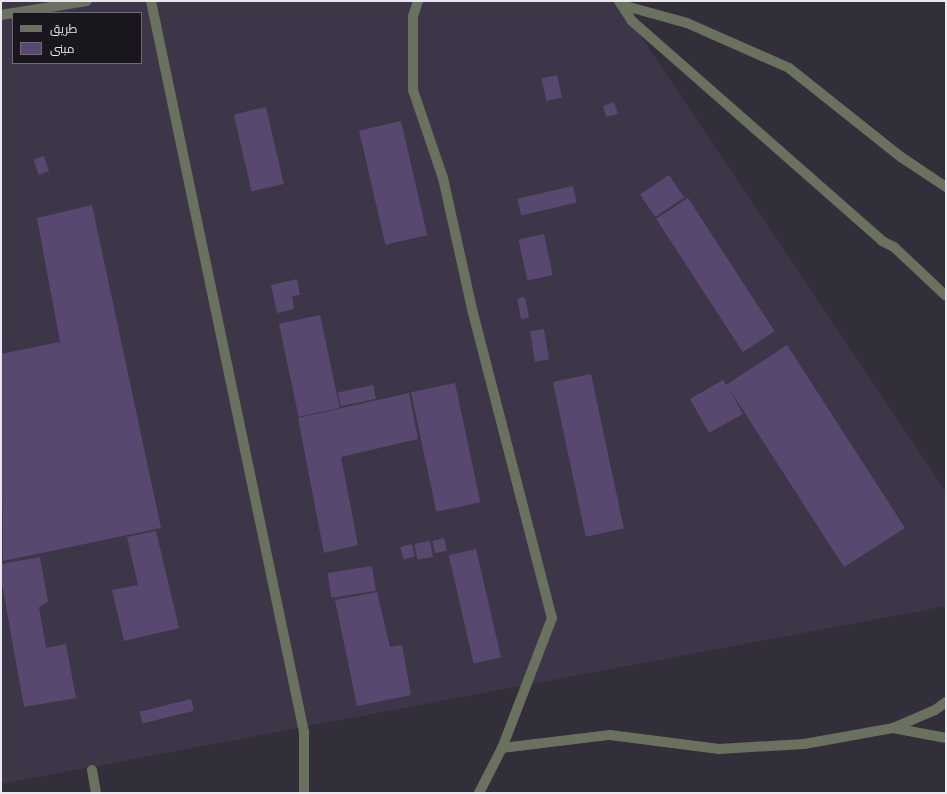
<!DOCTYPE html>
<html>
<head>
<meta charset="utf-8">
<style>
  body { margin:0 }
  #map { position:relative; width:947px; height:794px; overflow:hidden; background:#322e3a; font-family:"Crimson Pro",Cairo,serif }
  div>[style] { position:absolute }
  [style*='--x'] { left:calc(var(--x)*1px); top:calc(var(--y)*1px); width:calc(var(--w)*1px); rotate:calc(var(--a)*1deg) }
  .built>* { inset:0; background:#3d3648 }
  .building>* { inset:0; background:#58486f; transform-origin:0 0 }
  .minor>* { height:10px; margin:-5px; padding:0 5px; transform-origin:5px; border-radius:5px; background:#6a715e }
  span { translate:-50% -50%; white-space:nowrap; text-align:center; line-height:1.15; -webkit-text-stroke:3px #19171d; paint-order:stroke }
  .frame { position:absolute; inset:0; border:2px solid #eae7ef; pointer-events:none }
  .legend { position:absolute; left:12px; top:12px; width:130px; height:52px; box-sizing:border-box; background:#19171d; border:1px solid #6d6a71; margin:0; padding:5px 7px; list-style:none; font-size:12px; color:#eae7ef }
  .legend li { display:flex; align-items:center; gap:8px; height:20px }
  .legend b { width:20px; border:1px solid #6d6a71 }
</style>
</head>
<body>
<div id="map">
  <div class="built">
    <i style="clip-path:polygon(evenodd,1px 1px,630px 1px,630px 20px,946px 492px,946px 606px,1px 784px,1px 1px,13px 13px,141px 13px,141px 63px,13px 63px,13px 13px)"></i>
  </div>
  <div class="building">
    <i style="left:557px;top:75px;width:23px;height:16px;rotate:77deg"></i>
    <i style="clip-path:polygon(614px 102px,618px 114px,606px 117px,603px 106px)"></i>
    <i style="left:266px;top:107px;width:79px;height:33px;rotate:77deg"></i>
    <i style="left:401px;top:121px;width:117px;height:43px;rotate:77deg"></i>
    <i style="left:44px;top:156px;width:16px;height:11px;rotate:72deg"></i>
    <i style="left:669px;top:175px;width:27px;height:35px;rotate:56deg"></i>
    <i style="left:573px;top:186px;width:17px;height:57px;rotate:77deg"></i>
    <i style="left:688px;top:198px;width:159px;height:38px;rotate:57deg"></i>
    <i style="clip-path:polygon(92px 205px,161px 528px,3px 561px,1px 354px,60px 342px,37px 218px)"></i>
    <i style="left:544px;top:234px;width:42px;height:26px;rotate:78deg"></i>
    <i style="clip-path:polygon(297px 279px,300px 295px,292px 296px,294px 309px,277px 313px,271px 285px)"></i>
    <i style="left:525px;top:297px;width:21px;height:8px;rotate:79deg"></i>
    <i style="left:320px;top:315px;width:95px;height:42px;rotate:78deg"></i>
    <i style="left:544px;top:329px;width:31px;height:14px;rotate:81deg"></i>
    <i style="clip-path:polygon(787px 345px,905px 528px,844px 567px,728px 387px,743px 414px,709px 433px,690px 399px,723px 380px,726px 385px)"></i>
    <i style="left:591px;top:374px;width:158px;height:39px;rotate:78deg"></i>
    <i style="left:455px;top:383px;width:122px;height:45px;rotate:78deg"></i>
    <i style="left:373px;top:385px;width:14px;height:36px;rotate:78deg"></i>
    <i style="clip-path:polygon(409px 393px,418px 439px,341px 457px,358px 545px,324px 553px,298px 418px)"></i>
    <i style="clip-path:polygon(156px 531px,179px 628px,124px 641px,112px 590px,138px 585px,127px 537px)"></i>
    <i style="left:444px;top:538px;width:13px;height:12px;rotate:77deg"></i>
    <i style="left:430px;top:541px;width:16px;height:16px;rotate:79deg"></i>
    <i style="left:412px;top:544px;width:13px;height:12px;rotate:77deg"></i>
    <i style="left:476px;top:549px;width:111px;height:28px;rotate:77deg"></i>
    <i style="clip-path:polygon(40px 557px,48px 602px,39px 607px,46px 648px,66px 644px,76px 698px,24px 707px,1px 578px,1px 564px)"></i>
    <i style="left:372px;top:566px;width:25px;height:45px;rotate:81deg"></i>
    <i style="clip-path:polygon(377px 592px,390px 647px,402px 645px,411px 695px,357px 706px,335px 600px)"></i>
    <i style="left:191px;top:699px;width:12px;height:53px;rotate:76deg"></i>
  </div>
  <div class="minor">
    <i style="--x:151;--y:1;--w:747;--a:78.18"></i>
    <i style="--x:304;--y:732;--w:61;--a:90"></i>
    <i style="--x:418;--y:1;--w:16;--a:108"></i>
    <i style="--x:413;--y:16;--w:74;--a:90"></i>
    <i style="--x:413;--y:90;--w:93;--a:71.2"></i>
    <i style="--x:443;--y:178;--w:138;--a:77.5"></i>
    <i style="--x:473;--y:313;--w:315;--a:75.5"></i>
    <i style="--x:552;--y:618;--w:139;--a:111"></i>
    <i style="--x:502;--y:748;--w:51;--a:117.1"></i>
    <i style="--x:619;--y:1;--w:24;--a:57"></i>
    <i style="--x:632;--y:21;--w:333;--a:41.3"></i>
    <i style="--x:882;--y:241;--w:13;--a:27"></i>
    <i style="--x:894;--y:247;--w:71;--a:43.3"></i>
    <i style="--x:622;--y:5;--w:67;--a:15.5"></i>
    <i style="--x:687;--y:23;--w:111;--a:23.8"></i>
    <i style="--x:789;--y:68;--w:143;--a:38.5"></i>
    <i style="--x:901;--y:157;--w:54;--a:33.7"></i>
    <i style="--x:1;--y:15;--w:87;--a:-9.2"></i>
    <i style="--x:893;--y:728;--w:54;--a:10.7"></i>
    <i style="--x:502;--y:748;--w:109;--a:-6.9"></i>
    <i style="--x:610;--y:735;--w:110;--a:7.3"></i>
    <i style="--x:719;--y:749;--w:85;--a:-3.4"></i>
    <i style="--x:804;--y:744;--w:90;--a:-10.2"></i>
    <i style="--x:893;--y:728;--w:46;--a:-23.2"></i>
    <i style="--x:935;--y:710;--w:14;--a:-36"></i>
    <i style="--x:92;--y:770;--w:23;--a:80"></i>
  </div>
  <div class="frame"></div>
  <ul class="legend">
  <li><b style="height:5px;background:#6a715e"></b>طريق</li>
  <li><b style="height:11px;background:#58486f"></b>مبنى</li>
  </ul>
</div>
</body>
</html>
